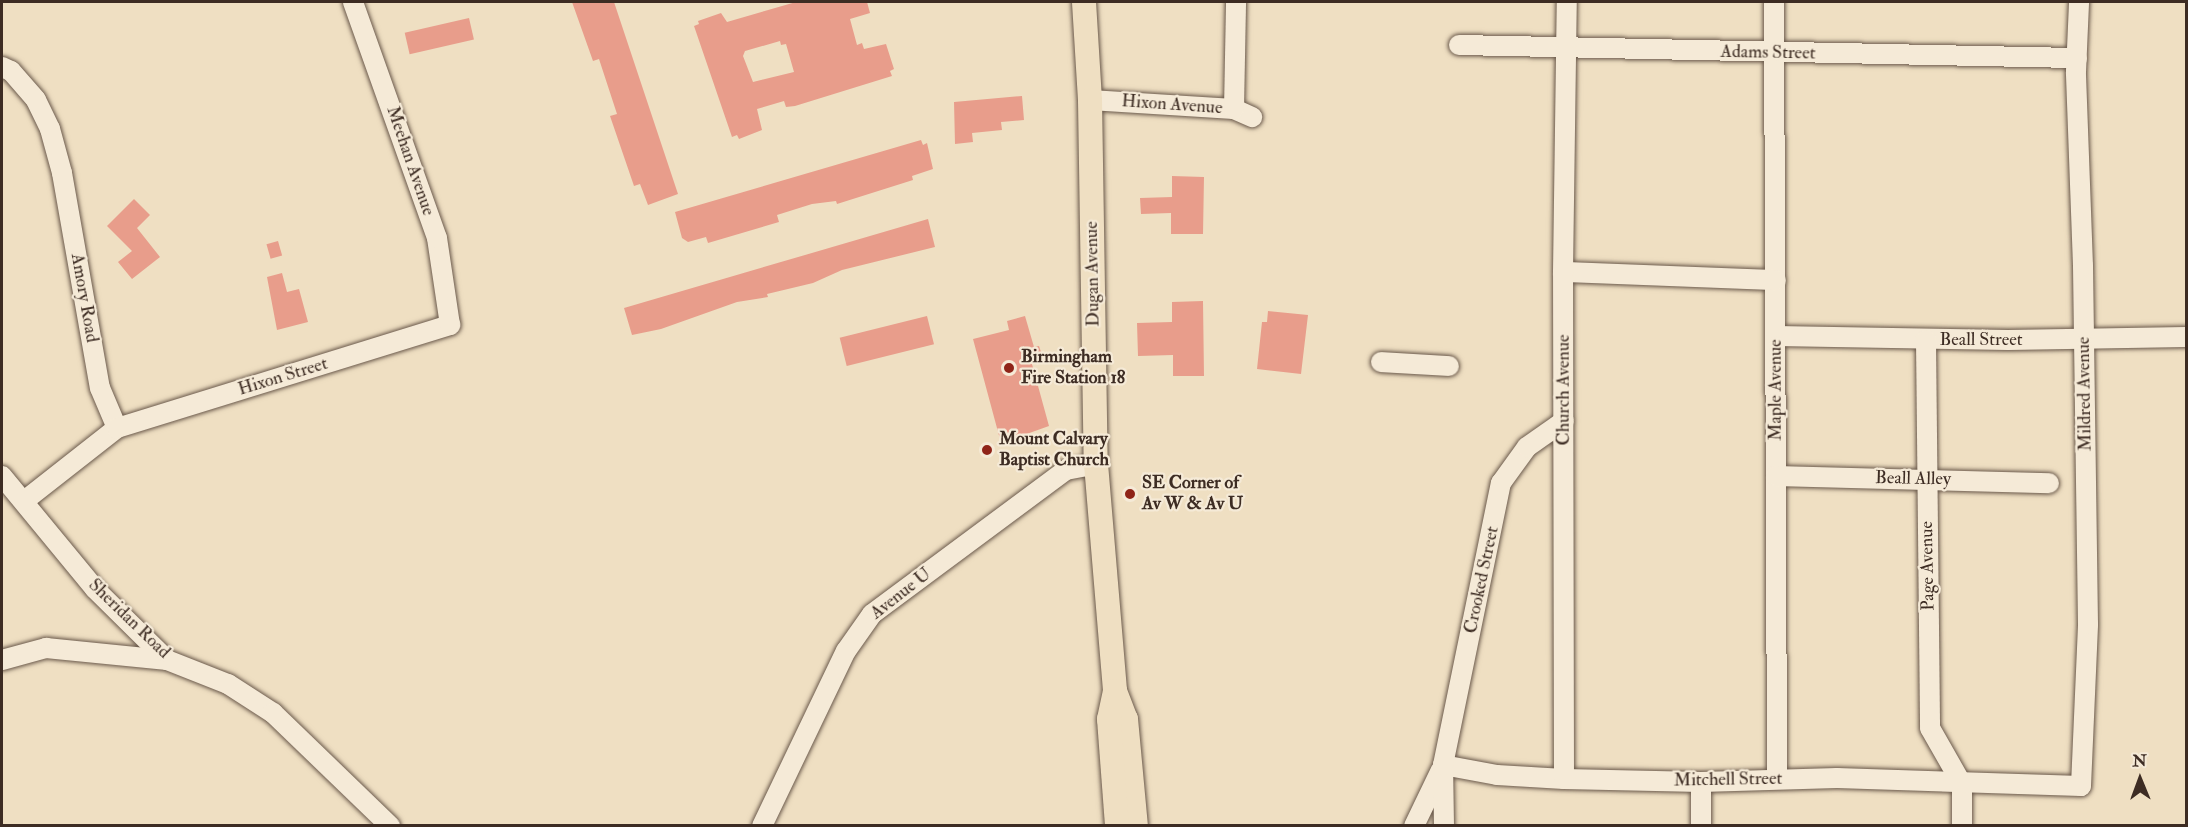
<!DOCTYPE html>
<html>
<head>
<meta charset="utf-8">
<style>
  body { margin:0 }
  #map { position:relative; width:2188px; height:827px; overflow:hidden; background:#efdfc2; font-family:"IM FELL Double Pica",serif }
  div>[style] { position:absolute }
  [style*='--x'] { left:calc(var(--x)*1px); top:calc(var(--y)*1px); width:calc(var(--w)*1px); rotate:calc(var(--a)*1deg) }
  .building>* { inset:0; background:#e89d8b; transform-origin:0 0 }
  .roads { filter:drop-shadow(0 0 2px #6a594b) drop-shadow(0 0 2px #6a594b) }
  .minor>* { height:20px; margin:-10px; padding:0 10px; transform-origin:10px; border-radius:10px; background:#f5ead7 }
  .major>* { height:24px; margin:-12px; padding:0 12px; transform-origin:12px; border-radius:12px; background:#efdfc2 }
  .dots>* { width:16px; height:16px; translate:-50% -50%; box-sizing:border-box; border:3px solid #f5ead7; border-radius:50% }
  span { translate:-50% -50%; white-space:nowrap; text-align:center; line-height:1.15; -webkit-text-stroke:4.5px #f5ead7; paint-order:stroke }
  .street-label { font-size:18px; color:#3d2c23 }
  .poi-label { font-size:18px; color:#3d2c23; font-weight:700 }
  .left { translate:0 -50%; text-align:left }
  .frame { position:absolute; inset:0; border:3px solid #3d2c23; pointer-events:none }
  .north { position:absolute; left:2110px; top:749px; width:60px; height:60px; -webkit-text-stroke:4px #f5ead7; paint-order:stroke; rotate:359deg; font-size:16px; font-weight:700; line-height:24px; text-align:center; color:#3d2c23 }
  .north::after { content:''; display:block; margin:auto; width:21px; height:27px; background:#3d2c23; clip-path:polygon(50% 0,100% 100%,50% 72%,0 100%) }
</style>
</head>
<body>
<div id="map">
  <div class="building">
    <i style="clip-path:polygon(572px 2px,614px 2px,678px 194px,648px 205px,640px 184px,634px 186px,610px 116px,617px 114px,599px 59px,593px 61px)"></i>
    <i style="clip-path:polygon(evenodd,796px 2px,867px 2px,870px 13px,850px 19px,857px 45px,862px 43px,864px 49px,886px 44px,894px 69px,890px 71px,892px 76px,795px 106px,786px 107px,784px 101px,757px 109px,762px 130px,739px 139px,737px 135px,732px 137px,694px 26px,699px 24px,698px 21px,721px 13px,727px 22px,796px 2px,780px 41px,781px 45px,786px 44px,794px 72px,753px 82px,743px 56px,745px 51px,780px 41px)"></i>
    <i style="left:469px;top:18px;width:22px;height:66px;rotate:77deg"></i>
    <i style="clip-path:polygon(1022px 96px,1024px 120px,1001px 122px,1002px 130px,972px 133px,973px 142px,955px 144px,954px 102px)"></i>
    <i style="clip-path:polygon(921px 140px,923px 145px,927px 143px,933px 169px,912px 176px,913px 180px,837px 204px,836px 201px,812px 204px,777px 215px,779px 222px,708px 243px,706px 237px,688px 242px,682px 238px,675px 212px)"></i>
    <i style="clip-path:polygon(1172px 176px,1204px 177px,1203px 234px,1171px 234px,1171px 213px,1141px 214px,1140px 198px,1172px 197px)"></i>
    <i style="clip-path:polygon(134px 199px,150px 215px,137px 228px,160px 257px,132px 279px,118px 262px,132px 251px,107px 226px)"></i>
    <i style="clip-path:polygon(928px 219px,935px 247px,842px 270px,813px 283px,767px 294px,768px 297px,737px 302px,661px 329px,632px 335px,624px 308px)"></i>
    <i style="left:278px;top:241px;width:15px;height:12px;rotate:74deg"></i>
    <i style="clip-path:polygon(282px 273px,287px 292px,299px 289px,308px 322px,277px 330px,267px 277px)"></i>
    <i style="clip-path:polygon(1203px 301px,1204px 376px,1173px 376px,1173px 355px,1138px 356px,1137px 323px,1172px 322px,1172px 302px)"></i>
    <i style="clip-path:polygon(1268px 311px,1308px 315px,1301px 374px,1257px 369px,1262px 322px,1267px 322px)"></i>
    <i style="left:927px;top:316px;width:29px;height:90px;rotate:76deg"></i>
    <i style="clip-path:polygon(1025px 316px,1034px 347px,1039px 346px,1044px 361px,1032px 364px,1049px 426px,1001px 443px,973px 339px,1009px 330px,1007px 321px)"></i>
  </div>
  <div class="roads">
    <div class="minor">
      <i style="--x:1774;--y:2;--w:776;--a:89.78"></i>
      <i style="--x:1459;--y:45;--w:618;--a:1.21"></i>
      <i style="--x:2;--y:67;--w:10;--a:24"></i>
      <i style="--x:11;--y:71;--w:38;--a:49"></i>
      <i style="--x:36;--y:100;--w:32;--a:64"></i>
      <i style="--x:50;--y:129;--w:46;--a:74.7"></i>
      <i style="--x:62;--y:173;--w:218;--a:80"></i>
      <i style="--x:100;--y:388;--w:43;--a:67"></i>
      <i style="--x:1090;--y:100;--w:144;--a:3.6"></i>
      <i style="--x:1234;--y:109;--w:20;--a:24"></i>
      <i style="--x:1234;--y:109;--w:107;--a:-88.9"></i>
      <i style="--x:1563;--y:272;--w:213;--a:2.2"></i>
      <i style="--x:1776;--y:336;--w:232;--a:1"></i>
      <i style="--x:2008;--y:340;--w:178;--a:-1"></i>
      <i style="--x:1926;--y:340;--w:388;--a:89.4"></i>
      <i style="--x:1930;--y:728;--w:64;--a:60.3"></i>
      <i style="--x:1962;--y:784;--w:42;--a:90"></i>
      <i style="--x:1381;--y:362;--w:68;--a:3.4"></i>
      <i style="--x:2;--y:476;--w:146;--a:50.5"></i>
      <i style="--x:95;--y:589;--w:101;--a:44.6"></i>
      <i style="--x:167;--y:660;--w:66;--a:21.5"></i>
      <i style="--x:228;--y:684;--w:54;--a:32.8"></i>
      <i style="--x:273;--y:713;--w:163;--a:44"></i>
      <i style="--x:1776;--y:476;--w:273;--a:1.5"></i>
      <i style="--x:24;--y:501;--w:118;--a:-38.1"></i>
      <i style="--x:117;--y:428;--w:349;--a:-17.2"></i>
      <i style="--x:450;--y:325;--w:88;--a:-98.5"></i>
      <i style="--x:437;--y:238;--w:251;--a:-109.6"></i>
      <i style="--x:2;--y:660;--w:46;--a:-15.3"></i>
      <i style="--x:46;--y:648;--w:122;--a:5.7"></i>
      <i style="--x:1443;--y:765;--w:55;--a:10.5"></i>
      <i style="--x:1497;--y:775;--w:67;--a:3.4"></i>
      <i style="--x:1564;--y:779;--w:137;--a:1.3"></i>
      <i style="--x:1701;--y:782;--w:136;--a:-1.7"></i>
      <i style="--x:1837;--y:778;--w:244;--a:1.9"></i>
      <i style="--x:2081;--y:786;--w:162;--a:-87.5"></i>
      <i style="--x:2088;--y:624;--w:358;--a:-90.8"></i>
      <i style="--x:2083;--y:266;--w:194;--a:-92.1"></i>
      <i style="--x:2076;--y:72;--w:70;--a:-87.5"></i>
      <i style="--x:1564;--y:779;--w:507;--a:-90.11"></i>
      <i style="--x:1563;--y:272;--w:270;--a:-89.2"></i>
      <i style="--x:1701;--y:782;--w:44;--a:90"></i>
      <i style="--x:762;--y:826;--w:194;--a:-64.4"></i>
      <i style="--x:846;--y:651;--w:45;--a:-54.9"></i>
      <i style="--x:872;--y:614;--w:242;--a:-36.6"></i>
      <i style="--x:1066;--y:470;--w:31;--a:-11"></i>
      <i style="--x:1414;--y:826;--w:62;--a:-64.3"></i>
      <i style="--x:1444;--y:826;--w:61;--a:-90.9"></i>
      <i style="--x:1443;--y:765;--w:288;--a:-78.4"></i>
      <i style="--x:1501;--y:483;--w:44;--a:-54.2"></i>
      <i style="--x:1527;--y:447;--w:45;--a:-35.1"></i>
    </div>
    <div class="major">
      <i style="--x:1084;--y:2;--w:98;--a:86.5"></i>
      <i style="--x:1090;--y:100;--w:364;--a:89.1"></i>
      <i style="--x:1096;--y:464;--w:228;--a:85.2"></i>
      <i style="--x:1115;--y:691;--w:30;--a:69"></i>
      <i style="--x:1126;--y:719;--w:107;--a:84.7"></i>
      <i style="--x:1115;--y:691;--w:29;--a:102"></i>
      <i style="--x:1109;--y:719;--w:107;--a:85.7"></i>
    </div>
  </div>
  <div class="dots">
    <i style="left:1009px;top:368px;background:#8f2418"></i>
    <i style="left:987px;top:450px;background:#8f2418"></i>
    <i style="left:1130px;top:494px;background:#8f2418"></i>
  </div>
  <div class="street-label">
    <span style="left:1768px;top:53px;rotate:1deg">Adams Street</span>
    <span style="left:1172px;top:105px;rotate:4deg">Hixon Avenue</span>
    <span style="left:410px;top:161px;rotate:71deg">Meehan Avenue</span>
    <span style="left:1093px;top:274px;rotate:-91deg">Dugan Avenue</span>
    <span style="left:84px;top:298px;rotate:80deg">Amory Road</span>
    <span style="left:1981px;top:340px">Beall Street</span>
    <span style="left:283px;top:377px;rotate:-17deg">Hixon Street</span>
    <span style="left:1564px;top:390px;rotate:-90deg">Church Avenue</span>
    <span style="left:1776px;top:390px;rotate:-90deg">Maple Avenue</span>
    <span style="left:2085px;top:394px;rotate:-91deg">Mildred Avenue</span>
    <span style="left:1913px;top:479px;rotate:1deg">Beall Alley</span>
    <span style="left:1928px;top:566px;rotate:-91deg">Page Avenue</span>
    <span style="left:1482px;top:580px;rotate:-78deg">Crooked Street</span>
    <span style="left:901px;top:594px;rotate:-38deg">Avenue U</span>
    <span style="left:129px;top:619px;rotate:44deg">Sheridan Road</span>
    <span style="left:1728px;top:780px;rotate:-1deg">Mitchell Street</span>
  </div>
  <div class="poi-label">
    <span class="left" style="left:1021px;top:368px">Birmingham<br>Fire Station 18</span>
    <span class="left" style="left:999px;top:450px">Mount Calvary<br>Baptist Church</span>
    <span class="left" style="left:1142px;top:494px">SE Corner of<br>Av W &amp; Av U</span>
  </div>
  <div class="frame"></div>
  <div class="north">N</div>
</div>
</body>
</html>
